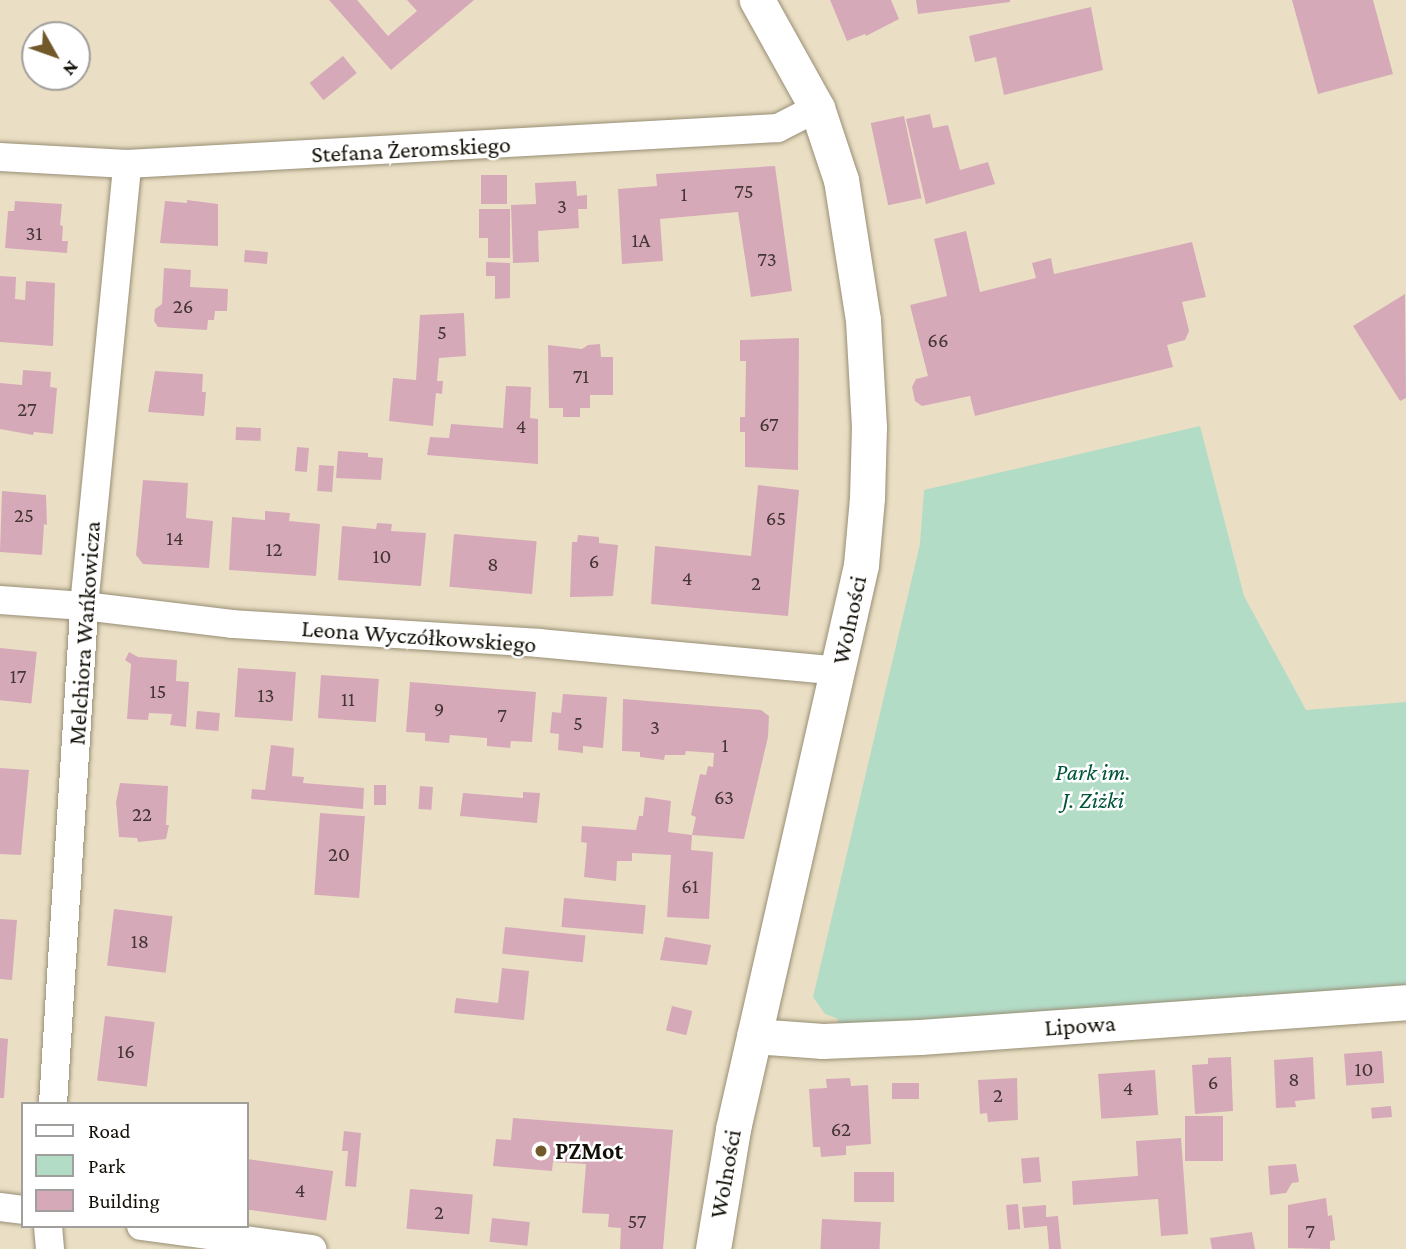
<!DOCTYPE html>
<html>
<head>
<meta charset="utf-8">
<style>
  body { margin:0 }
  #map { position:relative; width:1406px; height:1249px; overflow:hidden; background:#eadfc4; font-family:"Crimson Pro",serif }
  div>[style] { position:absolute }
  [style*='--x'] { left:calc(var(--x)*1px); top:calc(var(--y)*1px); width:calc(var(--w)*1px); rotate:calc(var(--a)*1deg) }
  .green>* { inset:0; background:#b3dcc7 }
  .building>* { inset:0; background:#d6a9b9; transform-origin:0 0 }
  .roads { filter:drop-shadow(0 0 2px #988e75) drop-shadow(0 0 2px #988e75) }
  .minor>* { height:28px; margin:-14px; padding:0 14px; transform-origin:14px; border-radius:14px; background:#fff }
  .tertiary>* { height:35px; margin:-17.5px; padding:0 17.5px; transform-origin:17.5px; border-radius:17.5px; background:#fff }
  .dots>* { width:19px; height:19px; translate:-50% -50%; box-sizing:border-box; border:4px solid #fff; border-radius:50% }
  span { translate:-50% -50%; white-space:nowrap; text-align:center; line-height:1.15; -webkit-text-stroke:5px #fff; paint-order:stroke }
  .number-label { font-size:21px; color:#443634 }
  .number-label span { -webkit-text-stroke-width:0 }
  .street-label { font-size:24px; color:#131007 }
  .park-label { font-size:24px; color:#005439; font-style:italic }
  .poi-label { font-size:24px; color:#131007; font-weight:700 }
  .left { translate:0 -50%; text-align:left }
  .legend { position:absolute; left:21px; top:1102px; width:228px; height:126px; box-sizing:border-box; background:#fff; border:2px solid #a19f9c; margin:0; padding:9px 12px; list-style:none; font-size:21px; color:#131007 }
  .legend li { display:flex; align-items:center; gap:14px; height:35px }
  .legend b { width:35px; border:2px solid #a19f9c }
  .north { position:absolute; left:21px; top:21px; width:70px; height:70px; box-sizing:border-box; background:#fff; border:2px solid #a19f9c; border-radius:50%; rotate:130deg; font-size:19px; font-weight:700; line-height:28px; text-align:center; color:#131007 }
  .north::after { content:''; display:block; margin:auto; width:24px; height:32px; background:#71592a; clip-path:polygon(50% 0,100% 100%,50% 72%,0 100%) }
</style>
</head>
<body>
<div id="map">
  <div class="green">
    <i style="clip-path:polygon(1200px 426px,1244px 596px,1306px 710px,1406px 702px,1406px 988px,837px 1026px,838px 1019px,825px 1014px,813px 997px,920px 544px,924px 490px)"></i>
  </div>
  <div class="building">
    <i style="clip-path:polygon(329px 0,357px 0,388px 36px,417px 11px,407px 0,474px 0,391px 70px)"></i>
    <i style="clip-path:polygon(830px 0,891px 0,899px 19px,866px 36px,865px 34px,847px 41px)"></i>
    <i style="clip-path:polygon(916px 0,1010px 0,1010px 2px,918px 14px)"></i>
    <i style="clip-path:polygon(1292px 0,1373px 0,1393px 74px,1318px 94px)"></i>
    <i style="clip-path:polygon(1091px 7px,1103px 70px,1004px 95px,996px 57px,975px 62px,969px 36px)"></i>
    <i style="left:343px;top:56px;width:22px;height:43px;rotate:51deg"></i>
    <i style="clip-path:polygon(930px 114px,933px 128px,948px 125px,960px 170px,988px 162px,995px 184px,926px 204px,906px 119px)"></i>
    <i style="left:904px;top:116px;width:84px;height:34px;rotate:78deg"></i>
    <i style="clip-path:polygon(775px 166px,792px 291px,751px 297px,738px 212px,660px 219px,663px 261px,622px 264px,618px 189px,657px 186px,656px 174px)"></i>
    <i style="left:481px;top:175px;width:26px;height:29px"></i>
    <i style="clip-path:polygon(576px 181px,577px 196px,587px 195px,587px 209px,578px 209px,579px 228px,538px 231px,539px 262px,513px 263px,511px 205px,536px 204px,535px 183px)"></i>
    <i style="clip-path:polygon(187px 200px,218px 204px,218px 246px,160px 243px,165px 201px,187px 203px)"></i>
    <i style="clip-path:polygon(15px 201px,62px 204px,60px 225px,63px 226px,62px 241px,68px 241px,67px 253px,5px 248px,8px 211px,14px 211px)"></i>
    <i style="clip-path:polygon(479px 209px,510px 209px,510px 258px,488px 258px,488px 238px,479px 238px)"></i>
    <i style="clip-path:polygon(966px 231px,980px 292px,1036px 278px,1032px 263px,1051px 258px,1054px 274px,1192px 242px,1206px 297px,1182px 302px,1189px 331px,1185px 340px,1167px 345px,1173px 367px,975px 416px,970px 396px,922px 406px,915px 401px,912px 387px,916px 379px,928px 376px,910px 305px,947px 296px,934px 239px)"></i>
    <i style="left:245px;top:250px;width:23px;height:12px;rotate:5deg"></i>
    <i style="clip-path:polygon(486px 262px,510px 263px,510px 298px,495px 299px,495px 276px,486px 276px)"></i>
    <i style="clip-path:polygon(164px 268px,191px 270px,190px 287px,228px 289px,227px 311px,215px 311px,214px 320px,208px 320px,207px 330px,158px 327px,154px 321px,155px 309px,162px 304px)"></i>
    <i style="clip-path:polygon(0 276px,16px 277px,15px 299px,25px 300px,26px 281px,55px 283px,53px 346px,0 342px)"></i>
    <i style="clip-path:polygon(1405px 294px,1406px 398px,1400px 401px,1353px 326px)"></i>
    <i style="clip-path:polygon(464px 313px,466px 356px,439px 358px,437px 381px,443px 381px,442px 394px,436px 393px,433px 426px,389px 421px,393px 378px,416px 380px,420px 315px)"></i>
    <i style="clip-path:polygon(799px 338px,798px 470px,745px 467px,745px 432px,740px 432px,740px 417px,745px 417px,746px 361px,740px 361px,740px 340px)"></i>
    <i style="clip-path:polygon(600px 344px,601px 357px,613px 357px,613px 395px,590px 395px,590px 408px,580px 408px,580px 417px,563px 417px,563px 408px,549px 408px,548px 345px,582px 349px,588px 345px)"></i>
    <i style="clip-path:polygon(23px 370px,51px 372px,50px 387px,57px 388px,53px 434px,34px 432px,33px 435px,0 429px,0 383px,22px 385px)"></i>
    <i style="clip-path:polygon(155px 371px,203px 374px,202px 392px,206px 392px,204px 416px,148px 412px)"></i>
    <i style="clip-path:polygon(506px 386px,531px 387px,530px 418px,538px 419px,538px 464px,427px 455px,430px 437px,449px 438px,451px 424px,503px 428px)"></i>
    <i style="left:236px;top:427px;width:25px;height:13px;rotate:2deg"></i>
    <i style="left:297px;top:447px;width:12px;height:24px;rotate:5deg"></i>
    <i style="clip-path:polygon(338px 451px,368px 453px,368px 457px,383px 458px,381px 480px,336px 478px)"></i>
    <i style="left:319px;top:465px;width:15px;height:26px;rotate:4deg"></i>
    <i style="clip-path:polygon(143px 480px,188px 483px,186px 518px,213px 521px,209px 568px,143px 564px,136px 555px)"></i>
    <i style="clip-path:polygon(758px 485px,799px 490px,788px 616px,651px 604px,655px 546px,751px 556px)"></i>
    <i style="clip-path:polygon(2px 491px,46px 495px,47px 525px,44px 524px,42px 555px,0 552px)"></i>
    <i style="clip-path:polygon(265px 511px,290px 513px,289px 521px,320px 524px,316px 576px,229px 570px,232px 517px,265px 520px)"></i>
    <i style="clip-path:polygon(377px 523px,392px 524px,391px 531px,426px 533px,421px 586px,338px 580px,342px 526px,376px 529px)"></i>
    <i style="left:454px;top:534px;width:83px;height:53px;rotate:5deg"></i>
    <i style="clip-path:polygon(578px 535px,599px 537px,599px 543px,618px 545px,613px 596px,570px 597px,572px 542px,577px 542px)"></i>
    <i style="left:0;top:648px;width:37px;height:52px;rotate:6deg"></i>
    <i style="clip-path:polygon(129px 652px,138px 657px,177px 660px,176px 681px,189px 682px,186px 727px,170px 725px,172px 714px,149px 713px,148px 720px,127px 719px,131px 664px,125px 660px)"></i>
    <i style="left:238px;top:668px;width:58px;height:49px;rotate:4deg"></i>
    <i style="left:321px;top:675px;width:58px;height:43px;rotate:4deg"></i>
    <i style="clip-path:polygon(410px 682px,536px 692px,532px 742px,511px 741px,510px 748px,487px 746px,487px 738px,450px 735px,449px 743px,425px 741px,425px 733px,406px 732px)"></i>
    <i style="clip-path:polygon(563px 694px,607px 697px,603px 748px,583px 746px,583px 753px,558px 750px,559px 734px,550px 733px,552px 712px,561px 713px)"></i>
    <i style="clip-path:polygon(623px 699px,761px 710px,769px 716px,768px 737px,744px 839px,692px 835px,691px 850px,713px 852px,709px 919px,667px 917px,671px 855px,632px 853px,632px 861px,617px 861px,616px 881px,584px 877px,587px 843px,581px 842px,582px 826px,636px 830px,639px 816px,643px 816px,645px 797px,671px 801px,668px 832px,692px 835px,696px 817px,691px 815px,700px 774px,706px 775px,708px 766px,713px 767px,714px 753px,686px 751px,685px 755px,665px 755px,664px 760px,640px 757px,640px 752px,622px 751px)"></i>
    <i style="left:197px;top:711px;width:23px;height:18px;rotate:5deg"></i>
    <i style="clip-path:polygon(271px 745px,294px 748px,292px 776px,304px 777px,303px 783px,364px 788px,363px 809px,251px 799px,252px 789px,265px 790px)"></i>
    <i style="clip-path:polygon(0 768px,29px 770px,21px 855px,0 854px)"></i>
    <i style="clip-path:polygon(120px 783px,168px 786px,166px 825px,169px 825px,166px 839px,138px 842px,137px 838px,119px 837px,116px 802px)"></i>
    <i style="left:374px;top:785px;width:12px;height:20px"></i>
    <i style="left:420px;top:786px;width:13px;height:23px;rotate:4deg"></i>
    <i style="clip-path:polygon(523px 792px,540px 793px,537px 823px,460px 816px,463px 793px,523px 798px)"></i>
    <i style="left:320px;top:813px;width:45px;height:82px;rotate:4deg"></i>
    <i style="left:564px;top:898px;width:82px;height:29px;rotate:5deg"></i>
    <i style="left:114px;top:909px;width:59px;height:57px;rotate:7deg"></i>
    <i style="clip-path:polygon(0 919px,17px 920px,12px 980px,0 979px)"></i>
    <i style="left:505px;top:927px;width:81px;height:27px;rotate:6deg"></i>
    <i style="clip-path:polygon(665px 937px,711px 945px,707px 965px,660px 960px)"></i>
    <i style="clip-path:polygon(502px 968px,529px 971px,524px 1020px,454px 1013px,456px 998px,498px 1003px)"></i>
    <i style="left:672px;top:1006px;width:21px;height:25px;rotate:14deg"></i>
    <i style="left:105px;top:1016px;width:50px;height:65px;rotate:7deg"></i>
    <i style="clip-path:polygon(0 1038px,8px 1039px,4px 1098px,0 1098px)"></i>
    <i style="left:1382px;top:1051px;width:32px;height:38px;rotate:86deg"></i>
    <i style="clip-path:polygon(1231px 1057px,1233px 1111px,1195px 1114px,1192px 1065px,1208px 1064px,1208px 1058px)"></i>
    <i style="clip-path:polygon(1313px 1057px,1315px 1099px,1295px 1101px,1296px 1107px,1276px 1108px,1274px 1060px)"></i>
    <i style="left:1155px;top:1070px;width:45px;height:57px;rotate:86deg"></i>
    <i style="clip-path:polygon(850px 1078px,851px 1086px,868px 1085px,871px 1144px,846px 1146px,846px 1155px,821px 1157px,820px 1147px,813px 1147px,809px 1089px,827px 1088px,826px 1079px)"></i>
    <i style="clip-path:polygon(1017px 1078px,1018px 1120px,988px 1122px,987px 1113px,980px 1114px,978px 1080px)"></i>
    <i style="left:919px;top:1083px;width:16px;height:27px;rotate:90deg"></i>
    <i style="left:1391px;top:1106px;width:11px;height:20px;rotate:85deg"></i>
    <i style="left:1223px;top:1116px;width:45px;height:38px;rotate:90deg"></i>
    <i style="clip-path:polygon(513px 1118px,673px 1130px,663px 1249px,620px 1249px,621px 1228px,608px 1227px,609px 1214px,582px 1213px,586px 1164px,553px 1162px,552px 1171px,493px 1166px,496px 1139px,511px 1140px)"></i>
    <i style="clip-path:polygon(344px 1131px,361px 1133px,356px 1187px,345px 1186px,348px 1151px,342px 1151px)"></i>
    <i style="clip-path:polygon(1181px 1138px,1188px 1234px,1161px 1236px,1158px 1199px,1073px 1205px,1072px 1181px,1138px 1176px,1136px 1141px)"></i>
    <i style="left:1039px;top:1157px;width:25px;height:18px;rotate:85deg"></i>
    <i style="left:247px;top:1159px;width:87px;height:50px;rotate:8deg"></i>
    <i style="clip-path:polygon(1296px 1164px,1299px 1182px,1292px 1183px,1286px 1193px,1270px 1195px,1268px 1166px)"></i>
    <i style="left:894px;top:1172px;width:30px;height:40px;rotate:90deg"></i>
    <i style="left:410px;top:1189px;width:63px;height:40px;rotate:5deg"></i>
    <i style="clip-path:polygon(1326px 1198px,1328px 1216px,1332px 1215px,1335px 1240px,1330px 1241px,1330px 1249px,1288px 1248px,1288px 1205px)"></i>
    <i style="left:1018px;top:1204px;width:25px;height:12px;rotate:85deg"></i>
    <i style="clip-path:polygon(1046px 1205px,1046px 1217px,1058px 1216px,1061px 1249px,1049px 1249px,1047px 1226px,1024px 1228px,1022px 1207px)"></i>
    <i style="left:492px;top:1218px;width:38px;height:24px;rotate:6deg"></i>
    <i style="left:822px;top:1219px;width:59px;height:30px;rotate:3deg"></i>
    <i style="clip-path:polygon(1252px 1232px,1255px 1249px,1212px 1249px,1210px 1238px)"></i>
  </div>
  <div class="roads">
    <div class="minor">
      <i style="--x:0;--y:157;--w:127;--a:3.2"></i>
      <i style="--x:127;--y:164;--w:652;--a:-3.17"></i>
      <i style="--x:778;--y:128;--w:44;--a:-27.1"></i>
      <i style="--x:0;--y:600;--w:84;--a:4.1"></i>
      <i style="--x:84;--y:606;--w:149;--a:6.9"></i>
      <i style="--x:232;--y:624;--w:308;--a:3.5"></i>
      <i style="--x:539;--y:643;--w:300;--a:5.3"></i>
      <i style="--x:53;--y:1104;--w:499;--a:-86.4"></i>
      <i style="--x:84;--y:606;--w:444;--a:-84.4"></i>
      <i style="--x:0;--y:1207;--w:23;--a:7"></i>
      <i style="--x:48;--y:1226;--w:23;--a:85"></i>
      <i style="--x:141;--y:1226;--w:173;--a:7.7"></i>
    </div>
    <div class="tertiary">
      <i style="--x:754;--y:1036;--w:69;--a:4.1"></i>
      <i style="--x:823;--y:1041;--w:97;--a:-2.4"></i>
      <i style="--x:920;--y:1037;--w:487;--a:-4.1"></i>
      <i style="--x:713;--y:1249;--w:122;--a:-80.5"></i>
      <i style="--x:733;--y:1129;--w:578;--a:-77.21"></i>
      <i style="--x:861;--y:565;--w:67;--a:-84.9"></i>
      <i style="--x:867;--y:498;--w:71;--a:-88.4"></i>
      <i style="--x:869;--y:427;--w:107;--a:-93.2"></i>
      <i style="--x:863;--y:320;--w:142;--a:-98.9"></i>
      <i style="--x:841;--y:180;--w:76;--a:-108.4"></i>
      <i style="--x:817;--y:108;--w:124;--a:-119.1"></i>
    </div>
  </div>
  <div class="dots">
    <i style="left:541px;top:1151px;background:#71592a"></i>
  </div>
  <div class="number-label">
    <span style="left:744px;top:191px">75</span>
    <span style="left:684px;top:194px">1</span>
    <span style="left:562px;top:206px">3</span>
    <span style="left:34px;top:233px">31</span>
    <span style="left:641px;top:240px">1A</span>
    <span style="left:767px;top:259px">73</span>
    <span style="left:183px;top:306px">26</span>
    <span style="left:442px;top:332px">5</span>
    <span style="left:938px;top:340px">66</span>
    <span style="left:581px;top:376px">71</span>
    <span style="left:27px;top:409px">27</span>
    <span style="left:769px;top:424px">67</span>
    <span style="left:521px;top:426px">4</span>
    <span style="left:24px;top:515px">25</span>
    <span style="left:776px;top:518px">65</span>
    <span style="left:175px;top:538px">14</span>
    <span style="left:274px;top:549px">12</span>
    <span style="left:382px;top:556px">10</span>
    <span style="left:594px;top:561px">6</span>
    <span style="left:493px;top:564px">8</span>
    <span style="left:687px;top:578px">4</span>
    <span style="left:756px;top:583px">2</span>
    <span style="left:18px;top:676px">17</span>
    <span style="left:158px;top:691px">15</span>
    <span style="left:266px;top:695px">13</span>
    <span style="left:348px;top:699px">11</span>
    <span style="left:439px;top:709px">9</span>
    <span style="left:502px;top:715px">7</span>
    <span style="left:578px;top:723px">5</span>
    <span style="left:655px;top:727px">3</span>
    <span style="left:725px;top:745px">1</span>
    <span style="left:724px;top:797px">63</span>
    <span style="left:142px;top:814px">22</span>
    <span style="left:339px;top:854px">20</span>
    <span style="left:690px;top:886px">61</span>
    <span style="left:140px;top:941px">18</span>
    <span style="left:126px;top:1051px">16</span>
    <span style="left:1364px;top:1069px">10</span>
    <span style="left:1294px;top:1079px">8</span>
    <span style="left:1213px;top:1082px">6</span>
    <span style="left:1128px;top:1088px">4</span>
    <span style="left:998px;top:1095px">2</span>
    <span style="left:841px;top:1129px">62</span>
    <span style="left:300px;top:1190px">4</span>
    <span style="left:439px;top:1212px">2</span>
    <span style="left:637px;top:1221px">57</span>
    <span style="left:1310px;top:1231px">7</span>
  </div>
  <div class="street-label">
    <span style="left:411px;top:149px;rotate:-3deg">Stefana Żeromskiego</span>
    <span style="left:849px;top:620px;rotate:-78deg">Wolności</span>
    <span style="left:84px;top:633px;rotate:-86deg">Melchiora Wańkowicza</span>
    <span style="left:419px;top:636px;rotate:4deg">Leona Wyczółkowskiego</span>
    <span style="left:1080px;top:1025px;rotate:-4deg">Lipowa</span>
    <span style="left:725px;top:1174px;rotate:-80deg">Wolności</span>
  </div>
  <div class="park-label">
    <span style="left:1093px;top:786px">Park im.<br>J. Ziżki</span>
  </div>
  <div class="poi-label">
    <span class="left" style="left:555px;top:1151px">PZMot</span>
  </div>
  <ul class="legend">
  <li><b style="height:9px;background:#fff"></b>Road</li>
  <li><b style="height:19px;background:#b3dcc7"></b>Park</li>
  <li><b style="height:19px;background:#d6a9b9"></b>Building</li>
  </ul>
  <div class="north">N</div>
</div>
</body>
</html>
